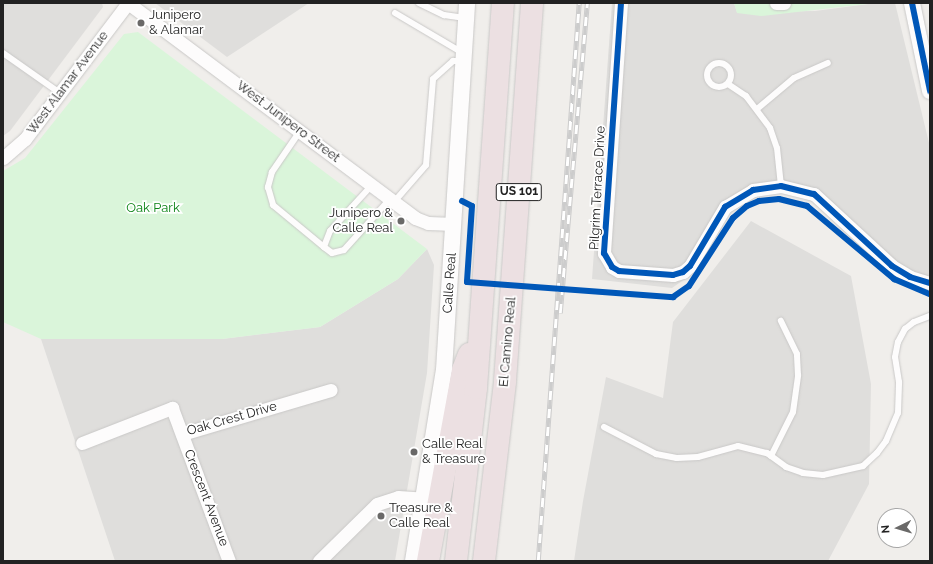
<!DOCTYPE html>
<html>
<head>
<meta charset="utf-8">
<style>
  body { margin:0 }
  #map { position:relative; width:933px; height:564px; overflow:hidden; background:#f0eeeb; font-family:Raleway,sans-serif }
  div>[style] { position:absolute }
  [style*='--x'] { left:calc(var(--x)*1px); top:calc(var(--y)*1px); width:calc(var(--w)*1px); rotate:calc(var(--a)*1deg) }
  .residential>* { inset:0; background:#dfdedc }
  .park>* { inset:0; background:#daf5da }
  .roads { filter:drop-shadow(0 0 1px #c9c8c7) drop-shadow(0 0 1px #c9c8c7) }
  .service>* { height:6px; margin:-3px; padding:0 3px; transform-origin:3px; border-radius:3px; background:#fdfcfc }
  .service>.ring { margin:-3px; padding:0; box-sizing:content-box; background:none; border:6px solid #fdfcfc; border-radius:50% }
  .minor>* { height:13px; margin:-6.5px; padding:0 6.5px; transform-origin:6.5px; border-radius:6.5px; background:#fdfcfc }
  .tertiary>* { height:16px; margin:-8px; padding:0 8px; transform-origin:8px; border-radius:8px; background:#fdfcfc }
  .motorway>* { height:22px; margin:-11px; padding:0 11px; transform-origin:11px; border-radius:11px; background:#ece0e2 }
  .rail>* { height:4.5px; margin-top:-2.25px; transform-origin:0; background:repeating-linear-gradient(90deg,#fff 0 9px,#ccc 0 18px); box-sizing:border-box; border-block:1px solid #ccc }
  .cycleway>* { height:6px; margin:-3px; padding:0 3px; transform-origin:3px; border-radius:3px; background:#0057b8 }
  .dots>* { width:11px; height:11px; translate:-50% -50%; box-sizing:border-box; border:2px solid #fff; border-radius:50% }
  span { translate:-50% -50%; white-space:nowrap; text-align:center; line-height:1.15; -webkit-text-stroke:3.5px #fff; paint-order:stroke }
  .shield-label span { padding:1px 3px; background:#fff; border:1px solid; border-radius:3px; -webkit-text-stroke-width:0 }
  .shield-label { font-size:12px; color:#222; font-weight:700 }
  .poi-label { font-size:13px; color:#222 }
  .left { translate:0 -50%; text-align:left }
  .right { translate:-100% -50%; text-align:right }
  .street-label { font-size:13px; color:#222 }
  .park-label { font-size:13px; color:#0c8416 }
  .frame { position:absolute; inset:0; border:4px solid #222; pointer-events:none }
  .north { position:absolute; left:877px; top:508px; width:40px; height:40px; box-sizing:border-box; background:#fff; border:1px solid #a7a7a7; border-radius:50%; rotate:265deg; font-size:11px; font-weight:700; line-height:16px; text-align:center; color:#222 }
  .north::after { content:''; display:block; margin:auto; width:14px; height:18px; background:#6a6968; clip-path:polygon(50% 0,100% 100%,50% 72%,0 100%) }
</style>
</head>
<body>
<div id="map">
  <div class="residential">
    <i style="clip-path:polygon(3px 3px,102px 3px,103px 7px,10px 131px,3px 136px)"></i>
    <i style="clip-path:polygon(155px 3px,309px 3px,227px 57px)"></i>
    <i style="clip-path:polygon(612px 3px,734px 3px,737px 12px,815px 11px,876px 3px,895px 3px,930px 147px,930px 287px,913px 286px,814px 202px,783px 193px,756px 197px,727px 215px,695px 272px,672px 288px,592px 279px)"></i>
    <i style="clip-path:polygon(751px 221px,851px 276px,871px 384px,869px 484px,828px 561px,574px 561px,583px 501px,606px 377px,663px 398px,673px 322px)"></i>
    <i style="clip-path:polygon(427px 249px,434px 265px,427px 373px,395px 561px,115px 561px,41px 339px,222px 339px,320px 327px,398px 279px)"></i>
  </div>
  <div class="park">
    <i style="clip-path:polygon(734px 3px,876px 3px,761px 16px,737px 13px)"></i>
    <i style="clip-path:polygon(138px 32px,427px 249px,398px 279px,320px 327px,222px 339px,41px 339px,3px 322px,3px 171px,25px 158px,124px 34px)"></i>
  </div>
  <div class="roads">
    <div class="service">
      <i style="--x:419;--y:3;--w:28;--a:26"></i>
      <i style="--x:444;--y:15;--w:21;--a:8"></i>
      <i style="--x:395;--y:13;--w:79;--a:30.5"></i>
      <i style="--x:3;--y:53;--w:70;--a:35.1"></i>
      <i class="ring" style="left:707px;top:63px;width:18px;height:18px"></i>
      <i style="--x:728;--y:84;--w:22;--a:34"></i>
      <i style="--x:746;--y:96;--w:40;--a:53"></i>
      <i style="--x:770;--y:128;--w:21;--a:71"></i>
      <i style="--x:777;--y:148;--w:38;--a:84"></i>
      <i style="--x:757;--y:109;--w:48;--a:-40"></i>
      <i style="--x:794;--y:78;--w:37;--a:-24"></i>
      <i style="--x:300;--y:131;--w:50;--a:124.3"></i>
      <i style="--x:272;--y:172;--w:16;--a:105"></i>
      <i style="--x:268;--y:187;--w:19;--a:74"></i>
      <i style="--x:273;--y:205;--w:66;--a:39.5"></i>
      <i style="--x:372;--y:185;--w:62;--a:132.4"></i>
      <i style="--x:330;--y:231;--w:17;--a:111"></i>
      <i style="--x:324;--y:247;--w:10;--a:37"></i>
      <i style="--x:332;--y:253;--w:12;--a:-14"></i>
      <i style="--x:344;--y:250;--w:69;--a:-48"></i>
      <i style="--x:394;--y:202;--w:49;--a:-49.1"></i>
      <i style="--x:426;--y:165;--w:86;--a:-85.3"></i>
      <i style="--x:433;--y:79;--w:27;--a:-42"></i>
      <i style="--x:453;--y:61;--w:9;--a:0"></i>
      <i style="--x:604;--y:427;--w:59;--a:27.4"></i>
      <i style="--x:656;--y:454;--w:21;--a:11"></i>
      <i style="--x:677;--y:458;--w:21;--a:-3"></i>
      <i style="--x:698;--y:457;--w:41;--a:-15.4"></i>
      <i style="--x:738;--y:446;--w:30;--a:14"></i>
      <i style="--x:767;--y:453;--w:24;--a:36"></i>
      <i style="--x:786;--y:467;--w:18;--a:19"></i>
      <i style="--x:803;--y:473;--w:20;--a:6"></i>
      <i style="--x:823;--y:475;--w:41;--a:-12.7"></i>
      <i style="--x:863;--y:466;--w:19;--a:-43"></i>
      <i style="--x:877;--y:453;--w:15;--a:-53"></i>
      <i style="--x:886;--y:441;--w:30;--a:-67"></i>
      <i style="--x:898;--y:413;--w:31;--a:-88"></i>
      <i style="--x:899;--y:382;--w:25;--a:-99"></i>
      <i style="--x:895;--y:357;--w:15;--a:-79"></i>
      <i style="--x:898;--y:342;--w:15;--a:-62"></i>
      <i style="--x:905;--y:329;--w:11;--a:-38"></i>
      <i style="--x:914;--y:322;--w:17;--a:-21"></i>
      <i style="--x:771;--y:456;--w:49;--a:-63.4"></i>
      <i style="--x:793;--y:412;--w:37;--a:-82"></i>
      <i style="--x:798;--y:375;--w:21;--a:-93"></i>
      <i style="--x:797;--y:354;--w:37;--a:-116"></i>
    </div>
    <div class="minor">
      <i style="--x:128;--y:3;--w:359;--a:36.8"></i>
      <i style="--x:415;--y:218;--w:14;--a:21"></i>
      <i style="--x:428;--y:223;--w:26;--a:2"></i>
      <i style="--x:621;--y:3;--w:251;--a:93.9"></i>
      <i style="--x:604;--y:253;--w:16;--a:60"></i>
      <i style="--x:612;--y:267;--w:8;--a:30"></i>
      <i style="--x:619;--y:271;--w:54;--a:4.2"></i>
      <i style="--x:673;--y:275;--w:10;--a:-17"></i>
      <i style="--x:683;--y:272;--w:9;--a:-41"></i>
      <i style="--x:690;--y:266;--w:69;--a:-59.3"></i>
      <i style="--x:725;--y:207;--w:33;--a:-31"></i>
      <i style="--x:753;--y:190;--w:28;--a:-8"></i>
      <i style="--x:781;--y:186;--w:34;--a:14"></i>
      <i style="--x:814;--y:194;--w:106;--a:42.7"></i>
      <i style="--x:892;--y:266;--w:21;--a:31"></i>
      <i style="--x:910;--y:277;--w:21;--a:17"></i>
      <i style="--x:776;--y:3;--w:8;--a:0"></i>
      <i style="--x:3;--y:158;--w:29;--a:-41"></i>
      <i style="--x:25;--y:139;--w:171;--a:-52.9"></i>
      <i style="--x:182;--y:434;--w:155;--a:-16.5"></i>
      <i style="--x:82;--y:443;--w:97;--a:-21.3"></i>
      <i style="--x:172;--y:408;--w:163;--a:69.6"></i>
      <i style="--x:319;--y:561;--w:81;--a:-44.5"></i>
      <i style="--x:377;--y:504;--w:22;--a:-18"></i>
      <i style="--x:398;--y:497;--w:26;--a:4"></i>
    </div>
    <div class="tertiary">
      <i style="--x:912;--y:3;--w:90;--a:78.4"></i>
      <i style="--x:413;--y:561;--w:193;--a:-80.8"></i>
      <i style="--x:444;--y:370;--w:368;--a:-86.4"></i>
    </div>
    <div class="motorway">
      <i style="--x:428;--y:561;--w:194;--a:-79.6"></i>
      <i style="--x:463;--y:370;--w:17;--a:-69"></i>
      <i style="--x:456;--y:561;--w:174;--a:-83.4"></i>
      <i style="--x:476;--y:388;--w:386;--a:-86"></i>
      <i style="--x:484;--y:561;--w:181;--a:-83.3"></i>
      <i style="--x:505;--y:381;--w:379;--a:-85.9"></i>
    </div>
  </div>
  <div class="rail">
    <i style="--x:560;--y:313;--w:311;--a:-85"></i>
    <i style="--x:538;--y:561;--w:560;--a:-85.8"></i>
  </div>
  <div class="cycleway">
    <i style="--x:621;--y:3;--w:251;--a:93.9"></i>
    <i style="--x:604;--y:253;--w:16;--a:60"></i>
    <i style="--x:612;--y:267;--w:8;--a:30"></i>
    <i style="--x:619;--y:271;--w:54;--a:4.2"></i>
    <i style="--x:673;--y:275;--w:10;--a:-17"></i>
    <i style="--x:683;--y:272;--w:9;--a:-41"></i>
    <i style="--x:690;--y:266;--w:69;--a:-59.3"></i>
    <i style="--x:725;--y:207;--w:33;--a:-31"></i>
    <i style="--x:753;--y:190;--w:28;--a:-8"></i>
    <i style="--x:781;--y:186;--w:34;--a:14"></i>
    <i style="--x:814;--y:194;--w:106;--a:42.7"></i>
    <i style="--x:892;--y:266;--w:21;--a:31"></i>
    <i style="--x:910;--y:277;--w:21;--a:17"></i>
    <i style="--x:912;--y:3;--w:90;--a:78.4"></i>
    <i style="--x:462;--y:201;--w:11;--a:27"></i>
    <i style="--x:472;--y:206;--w:76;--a:93.8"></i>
    <i style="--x:467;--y:282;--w:207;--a:4.2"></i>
    <i style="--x:673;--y:297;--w:19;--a:-35"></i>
    <i style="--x:689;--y:286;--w:81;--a:-57.1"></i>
    <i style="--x:733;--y:218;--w:18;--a:-41"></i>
    <i style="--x:747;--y:206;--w:13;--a:-23"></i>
    <i style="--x:759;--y:201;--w:20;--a:-6"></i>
    <i style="--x:779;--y:199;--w:29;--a:14"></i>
    <i style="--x:807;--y:206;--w:114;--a:40"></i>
    <i style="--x:894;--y:279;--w:39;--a:23"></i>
  </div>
  <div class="dots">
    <i style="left:141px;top:23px;background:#6a6968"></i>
    <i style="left:401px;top:221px;background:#6a6968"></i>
    <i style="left:414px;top:452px;background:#6a6968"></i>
    <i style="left:381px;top:516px;background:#6a6968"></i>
  </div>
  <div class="shield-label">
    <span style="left:519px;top:192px">US 101</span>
  </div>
  <div class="poi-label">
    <span class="left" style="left:149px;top:23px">Junipero<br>&amp; Alamar</span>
    <span class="right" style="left:393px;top:221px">Junipero &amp;<br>Calle Real</span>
    <span class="left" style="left:422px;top:452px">Calle Real<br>&amp; Treasure</span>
    <span class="left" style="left:389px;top:516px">Treasure &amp;<br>Calle Real</span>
  </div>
  <div class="street-label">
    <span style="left:68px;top:83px;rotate:-53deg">West Alamar Avenue</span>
    <span style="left:288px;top:122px;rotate:37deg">West Junipero Street</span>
    <span style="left:598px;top:188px;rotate:-87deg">Pilgrim Terrace Drive</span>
    <span style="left:450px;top:283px;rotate:-86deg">Calle Real</span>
    <span style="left:508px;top:342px;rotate:-85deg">El Camino Real</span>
    <span style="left:232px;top:419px;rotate:-16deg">Oak Crest Drive</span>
    <span style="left:206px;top:498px;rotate:69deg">Crescent Avenue</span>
  </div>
  <div class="park-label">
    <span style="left:153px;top:208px">Oak Park</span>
  </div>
  <div class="frame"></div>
  <div class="north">N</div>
</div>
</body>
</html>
